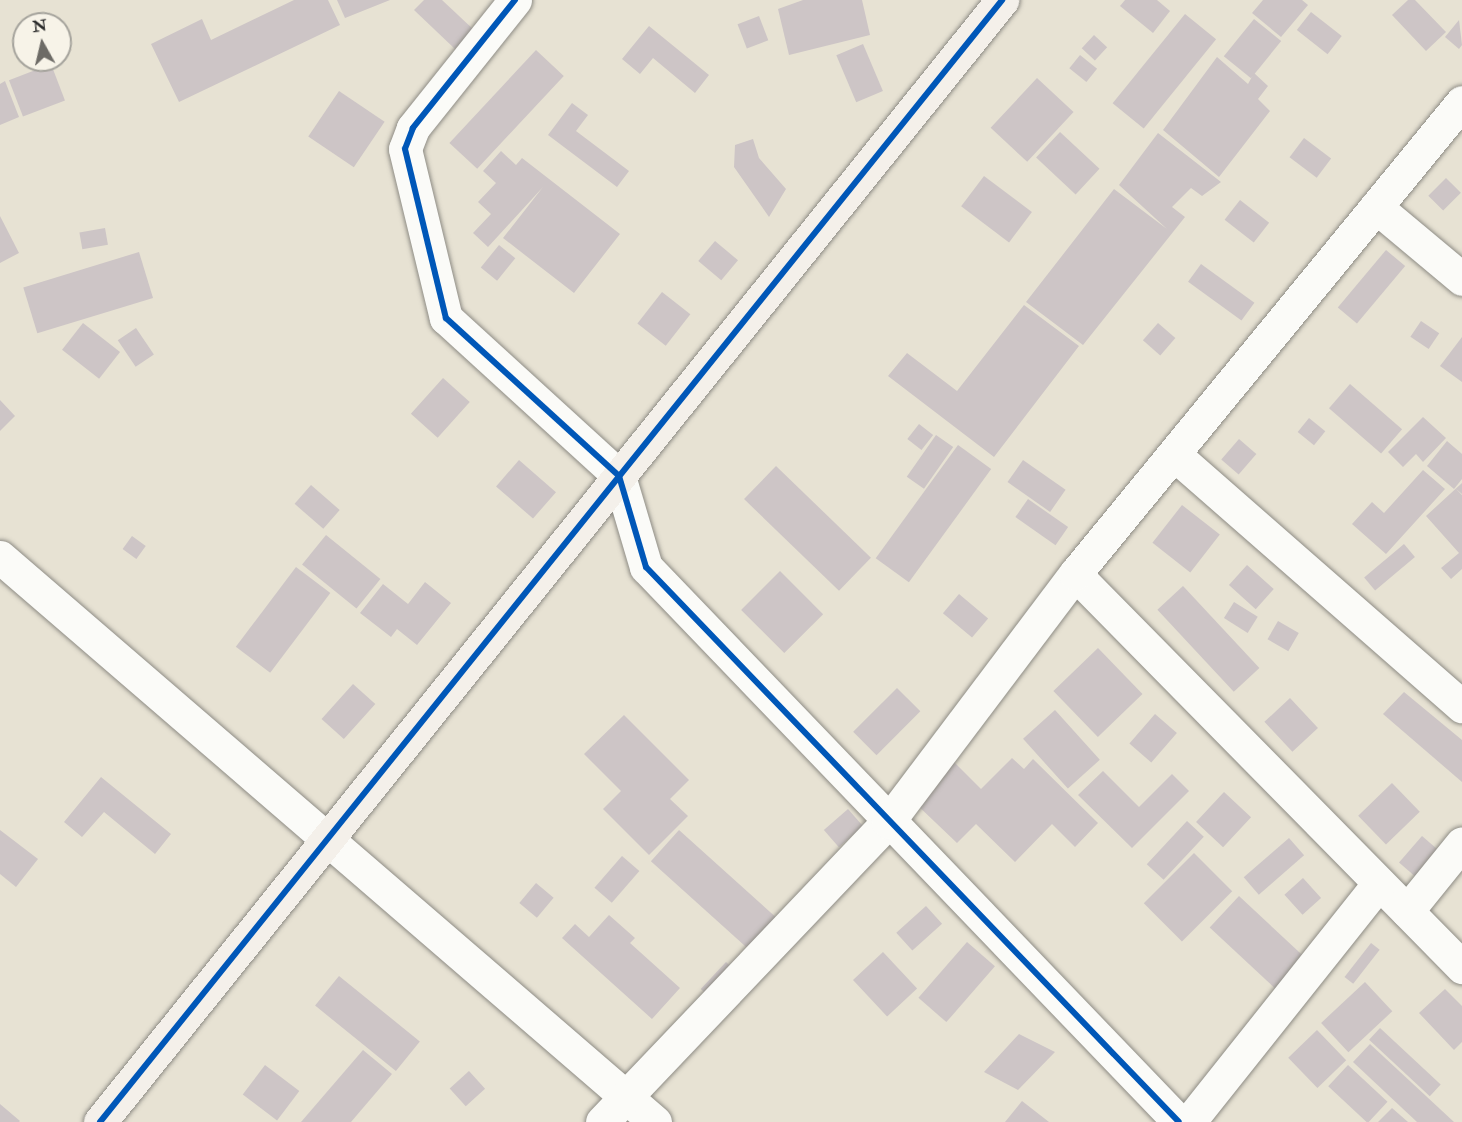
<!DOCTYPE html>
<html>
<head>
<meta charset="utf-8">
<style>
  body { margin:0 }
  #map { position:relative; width:1462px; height:1122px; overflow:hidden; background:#e7e2d3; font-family:"IM FELL Double Pica",serif }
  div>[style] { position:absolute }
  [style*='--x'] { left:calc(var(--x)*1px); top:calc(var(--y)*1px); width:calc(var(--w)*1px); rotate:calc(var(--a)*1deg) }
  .building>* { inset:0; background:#cdc5c6; transform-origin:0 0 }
  .roads { filter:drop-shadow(0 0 2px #8e8c85) drop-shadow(0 0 2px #8e8c85) }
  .street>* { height:33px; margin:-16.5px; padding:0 16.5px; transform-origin:16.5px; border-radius:16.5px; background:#fbfbf8 }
  .secondary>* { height:33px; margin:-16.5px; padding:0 16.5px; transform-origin:16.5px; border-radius:16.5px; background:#f4f0ea }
  .cycleway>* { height:6px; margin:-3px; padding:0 3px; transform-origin:3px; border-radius:3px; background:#0057b8 }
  span { translate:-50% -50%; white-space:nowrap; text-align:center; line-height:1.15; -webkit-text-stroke:6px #f7f3e8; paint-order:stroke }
  .north { position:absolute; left:12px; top:12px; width:60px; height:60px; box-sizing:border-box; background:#f7f3e8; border:2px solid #a5a39c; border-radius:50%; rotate:352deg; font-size:16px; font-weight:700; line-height:24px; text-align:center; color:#2b2b2b }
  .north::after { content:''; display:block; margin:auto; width:21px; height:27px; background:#6d6b66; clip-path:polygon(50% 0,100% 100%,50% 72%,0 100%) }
</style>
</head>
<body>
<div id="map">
  <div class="building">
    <i style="clip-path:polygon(294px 0,328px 0,340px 25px,179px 102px,151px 44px,202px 19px,211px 40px)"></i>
    <i style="clip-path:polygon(337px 0,390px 0,345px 18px)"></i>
    <i style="clip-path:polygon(424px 0,442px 0,474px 30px,455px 49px,414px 10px)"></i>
    <i style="clip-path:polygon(803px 0,862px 0,870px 35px,789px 55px,778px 9px)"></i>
    <i style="clip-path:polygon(1125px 0,1157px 0,1170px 11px,1153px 33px,1120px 6px)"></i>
    <i style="clip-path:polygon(1263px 0,1302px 0,1308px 5px,1281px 37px,1252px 13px)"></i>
    <i style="clip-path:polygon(1408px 0,1415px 0,1446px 32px,1426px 51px,1392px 15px)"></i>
    <i style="left:1311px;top:12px;width:39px;height:23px;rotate:38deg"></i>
    <i style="left:1185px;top:14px;width:40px;height:115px;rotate:39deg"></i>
    <i style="left:759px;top:16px;width:26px;height:23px;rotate:69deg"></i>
    <i style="left:1254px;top:19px;width:35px;height:48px;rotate:39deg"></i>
    <i style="clip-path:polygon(1459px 20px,1462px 45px,1459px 49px,1445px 37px)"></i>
    <i style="clip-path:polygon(649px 26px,709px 75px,695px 93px,653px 58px,640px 74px,622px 59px)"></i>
    <i style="left:1094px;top:35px;width:18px;height:18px;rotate:43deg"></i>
    <i style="left:863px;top:44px;width:51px;height:29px;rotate:67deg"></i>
    <i style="left:536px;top:50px;width:38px;height:127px;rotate:43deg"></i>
    <i style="left:1080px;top:55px;width:22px;height:17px;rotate:39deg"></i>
    <i style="clip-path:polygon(1217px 57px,1248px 84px,1254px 73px,1268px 86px,1258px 99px,1270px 111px,1219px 177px,1163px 130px)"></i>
    <i style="left:51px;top:64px;width:39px;height:45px;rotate:69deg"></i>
    <i style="left:1037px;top:78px;width:50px;height:68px;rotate:43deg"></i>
    <i style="clip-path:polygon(5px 81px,19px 117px,0 125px,0 84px)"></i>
    <i style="left:339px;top:91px;width:55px;height:55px;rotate:34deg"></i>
    <i style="clip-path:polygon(572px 103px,588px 115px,576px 131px,629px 171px,617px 187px,548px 135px)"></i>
    <i style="left:1060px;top:132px;width:54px;height:35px;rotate:43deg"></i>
    <i style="clip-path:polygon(1158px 133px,1221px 182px,1202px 196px,1191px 188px,1172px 207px,1185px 217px,1083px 345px,1026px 302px,1114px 189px,1167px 229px,1119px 185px)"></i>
    <i style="left:1304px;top:138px;width:34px;height:24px;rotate:37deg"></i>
    <i style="clip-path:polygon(753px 139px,759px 158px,786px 189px,769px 217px,734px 167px,735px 145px)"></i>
    <i style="clip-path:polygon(501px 151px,516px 165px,522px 158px,620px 234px,574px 293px,503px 238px,543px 187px,488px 247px,473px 233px,491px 214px,478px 202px,496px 183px,483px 171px)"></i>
    <i style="left:984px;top:176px;width:60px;height:38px;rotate:37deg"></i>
    <i style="left:1446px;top:178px;width:21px;height:25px;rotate:45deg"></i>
    <i style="left:1240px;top:200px;width:37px;height:25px;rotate:38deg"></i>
    <i style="clip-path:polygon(0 216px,19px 253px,0 263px)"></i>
    <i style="left:105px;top:228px;width:17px;height:26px;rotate:80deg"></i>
    <i style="left:715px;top:241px;width:30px;height:26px;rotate:40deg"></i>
    <i style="left:499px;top:245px;width:21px;height:29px;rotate:39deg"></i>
    <i style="left:1386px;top:250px;width:25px;height:75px;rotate:40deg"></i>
    <i style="left:139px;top:252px;width:48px;height:121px;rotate:73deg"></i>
    <i style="left:1201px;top:264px;width:66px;height:22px;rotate:36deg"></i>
    <i style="left:662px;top:292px;width:36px;height:40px;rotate:38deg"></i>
    <i style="clip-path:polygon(1024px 305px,1079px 346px,994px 457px,888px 376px,907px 353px,957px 391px)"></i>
    <i style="left:1421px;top:321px;width:22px;height:19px;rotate:34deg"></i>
    <i style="left:83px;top:323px;width:47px;height:34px;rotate:38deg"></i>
    <i style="left:1158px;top:323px;width:23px;height:23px;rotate:41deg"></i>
    <i style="left:136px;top:328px;width:32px;height:22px;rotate:56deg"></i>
    <i style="clip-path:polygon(1462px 337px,1462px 382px,1440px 366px)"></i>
    <i style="left:443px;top:378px;width:36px;height:48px;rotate:42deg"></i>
    <i style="left:1350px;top:384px;width:69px;height:32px;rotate:41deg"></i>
    <i style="clip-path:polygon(0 400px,15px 416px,0 431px)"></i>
    <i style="clip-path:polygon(1423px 417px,1446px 438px,1423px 462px,1416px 454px,1403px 467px,1388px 452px)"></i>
    <i style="left:1309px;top:418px;width:21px;height:18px;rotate:39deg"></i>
    <i style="left:919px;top:424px;width:18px;height:19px;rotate:38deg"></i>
    <i style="left:936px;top:435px;width:21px;height:51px;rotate:35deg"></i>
    <i style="left:1239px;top:439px;width:23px;height:27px;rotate:41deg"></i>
    <i style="clip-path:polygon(1447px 441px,1462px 454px,1462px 479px,1454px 489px,1427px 466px)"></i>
    <i style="left:958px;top:445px;width:41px;height:140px;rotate:36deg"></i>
    <i style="left:519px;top:460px;width:49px;height:35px;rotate:41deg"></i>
    <i style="left:1023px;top:460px;width:52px;height:27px;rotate:35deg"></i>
    <i style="left:776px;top:466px;width:132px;height:46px;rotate:44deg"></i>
    <i style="clip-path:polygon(1423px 470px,1445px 489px,1386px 554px,1352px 524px,1372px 502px,1384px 513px)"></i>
    <i style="clip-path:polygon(1462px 483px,1462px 494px,1456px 489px,1462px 495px,1462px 569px,1451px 579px,1441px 568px,1459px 553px,1426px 516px)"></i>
    <i style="left:311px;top:485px;width:38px;height:25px;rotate:41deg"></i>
    <i style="left:1028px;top:499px;width:49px;height:22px;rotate:35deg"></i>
    <i style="left:1182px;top:505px;width:48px;height:48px;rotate:38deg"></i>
    <i style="left:326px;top:535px;width:70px;height:38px;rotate:39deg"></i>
    <i style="left:132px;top:536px;width:17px;height:16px;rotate:36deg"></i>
    <i style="left:1404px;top:544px;width:17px;height:52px;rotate:50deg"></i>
    <i style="left:1247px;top:565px;width:36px;height:27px;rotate:42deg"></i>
    <i style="left:296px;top:567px;width:43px;height:100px;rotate:37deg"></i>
    <i style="left:780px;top:571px;width:61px;height:55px;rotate:45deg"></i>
    <i style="clip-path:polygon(425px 582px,451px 603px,417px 645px,397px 629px,391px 637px,360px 613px,383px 584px,408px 604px)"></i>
    <i style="left:1183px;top:586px;width:112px;height:35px;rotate:47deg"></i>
    <i style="left:959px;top:594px;width:38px;height:25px;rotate:40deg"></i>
    <i style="left:1234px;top:602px;width:28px;height:19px;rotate:32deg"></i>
    <i style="left:1278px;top:621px;width:24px;height:21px;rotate:30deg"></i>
    <i style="left:1098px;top:648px;width:64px;height:62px;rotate:46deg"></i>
    <i style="left:353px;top:684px;width:30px;height:47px;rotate:42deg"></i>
    <i style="left:897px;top:688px;width:33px;height:62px;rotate:45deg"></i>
    <i style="clip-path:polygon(1404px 692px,1462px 740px,1462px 782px,1383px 714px)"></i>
    <i style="left:1290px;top:698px;width:41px;height:35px;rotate:47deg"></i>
    <i style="left:1055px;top:710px;width:67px;height:43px;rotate:48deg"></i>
    <i style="left:1155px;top:714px;width:29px;height:39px;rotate:41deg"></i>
    <i style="clip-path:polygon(624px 715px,689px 780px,670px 799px,688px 816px,649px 855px,603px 809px,621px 791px,584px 754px)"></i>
    <i style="clip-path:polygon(1012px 758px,1024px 769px,1033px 759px,1098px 823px,1075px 847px,1052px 824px,1015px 862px,976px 824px,957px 843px,914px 802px,954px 762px,981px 789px)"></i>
    <i style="clip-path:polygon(1103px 771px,1139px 807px,1172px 774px,1189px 791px,1132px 848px,1078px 795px)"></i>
    <i style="clip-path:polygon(101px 777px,171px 834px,155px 854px,104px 812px,82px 837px,64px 822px)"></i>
    <i style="left:1392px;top:783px;width:40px;height:47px;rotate:46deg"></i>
    <i style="left:1224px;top:792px;width:37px;height:41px;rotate:43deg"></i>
    <i style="left:848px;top:809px;width:23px;height:32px;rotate:49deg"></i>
    <i style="left:1187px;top:821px;width:23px;height:59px;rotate:43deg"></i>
    <i style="clip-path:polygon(0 830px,38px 859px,16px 887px,0 874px)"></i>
    <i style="left:679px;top:830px;width:142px;height:42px;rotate:42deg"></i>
    <i style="left:1422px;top:836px;width:28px;height:35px;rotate:41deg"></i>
    <i style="left:1289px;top:838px;width:23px;height:60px;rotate:49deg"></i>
    <i style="left:1194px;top:853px;width:54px;height:71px;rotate:45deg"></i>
    <i style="left:622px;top:856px;width:23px;height:42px;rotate:41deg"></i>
    <i style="left:1303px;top:878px;width:27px;height:25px;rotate:48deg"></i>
    <i style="left:536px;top:883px;width:23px;height:26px;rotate:40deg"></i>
    <i style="left:1239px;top:896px;width:92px;height:43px;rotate:43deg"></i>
    <i style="left:926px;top:906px;width:24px;height:40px;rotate:48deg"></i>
    <i style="clip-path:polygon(609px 915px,635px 938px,630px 943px,680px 988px,652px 1019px,562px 938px,575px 924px,589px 937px)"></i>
    <i style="left:967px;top:942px;width:37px;height:74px;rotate:41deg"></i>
    <i style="left:1371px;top:943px;width:11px;height:43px;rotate:38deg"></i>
    <i style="left:883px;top:952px;width:50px;height:41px;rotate:47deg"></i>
    <i style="left:726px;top:962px;width:26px;height:37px;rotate:43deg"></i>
    <i style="left:339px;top:976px;width:104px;height:38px;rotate:39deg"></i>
    <i style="left:1365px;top:982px;width:40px;height:60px;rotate:47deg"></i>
    <i style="clip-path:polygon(1445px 989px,1462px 1006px,1462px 1042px,1454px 1050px,1419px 1013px)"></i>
    <i style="left:1380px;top:1028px;width:83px;height:16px;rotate:43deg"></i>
    <i style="left:1317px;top:1030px;width:42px;height:40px;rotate:46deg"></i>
    <i style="clip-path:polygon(1019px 1034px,1055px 1052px,1018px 1090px,984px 1072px)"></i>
    <i style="clip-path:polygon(1370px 1044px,1454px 1122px,1417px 1122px,1353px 1062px)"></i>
    <i style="clip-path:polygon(363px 1050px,392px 1074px,351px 1122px,301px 1122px)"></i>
    <i style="left:265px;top:1065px;width:43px;height:37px;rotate:37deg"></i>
    <i style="left:1348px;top:1065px;width:54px;height:29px;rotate:43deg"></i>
    <i style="left:469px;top:1071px;width:24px;height:26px;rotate:48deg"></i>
    <i style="clip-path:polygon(1022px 1101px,1049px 1122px,1005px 1122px)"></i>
    <i style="clip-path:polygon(0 1104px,20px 1121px,19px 1122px,0 1122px)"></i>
    <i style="clip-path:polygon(1392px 1108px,1408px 1122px,1378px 1122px)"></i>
  </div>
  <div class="roads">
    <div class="street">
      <i style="--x:515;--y:0;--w:164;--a:128.6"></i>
      <i style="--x:413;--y:128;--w:22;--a:111"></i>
      <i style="--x:405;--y:149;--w:174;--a:76.4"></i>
      <i style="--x:446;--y:318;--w:234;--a:42.4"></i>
      <i style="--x:619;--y:476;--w:95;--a:73.5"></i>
      <i style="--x:646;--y:567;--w:769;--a:46.16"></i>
      <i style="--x:1376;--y:207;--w:112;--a:39.9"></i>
      <i style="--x:1176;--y:456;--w:380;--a:41.2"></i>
      <i style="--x:0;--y:557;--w:865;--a:40.78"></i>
      <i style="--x:1075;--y:574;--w:552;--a:45.44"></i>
      <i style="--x:1407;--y:911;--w:87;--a:-51"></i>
      <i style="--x:602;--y:1122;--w:414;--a:-46.4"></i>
      <i style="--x:888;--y:822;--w:311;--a:-53"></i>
      <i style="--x:1075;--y:574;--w:610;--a:-50.65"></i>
      <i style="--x:1189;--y:1122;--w:305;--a:-51.5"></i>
    </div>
    <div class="secondary">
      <i style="--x:100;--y:1122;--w:1440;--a:-51.2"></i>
    </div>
  </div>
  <div class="cycleway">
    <i style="--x:515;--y:0;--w:164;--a:128.6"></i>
    <i style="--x:413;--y:128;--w:22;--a:111"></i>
    <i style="--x:405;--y:149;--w:174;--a:76.4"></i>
    <i style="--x:446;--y:318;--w:234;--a:42.4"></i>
    <i style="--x:619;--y:476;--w:95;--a:73.5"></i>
    <i style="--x:646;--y:567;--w:769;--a:46.16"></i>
    <i style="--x:100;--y:1122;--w:1440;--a:-51.2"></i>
  </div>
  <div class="north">N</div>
</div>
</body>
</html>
